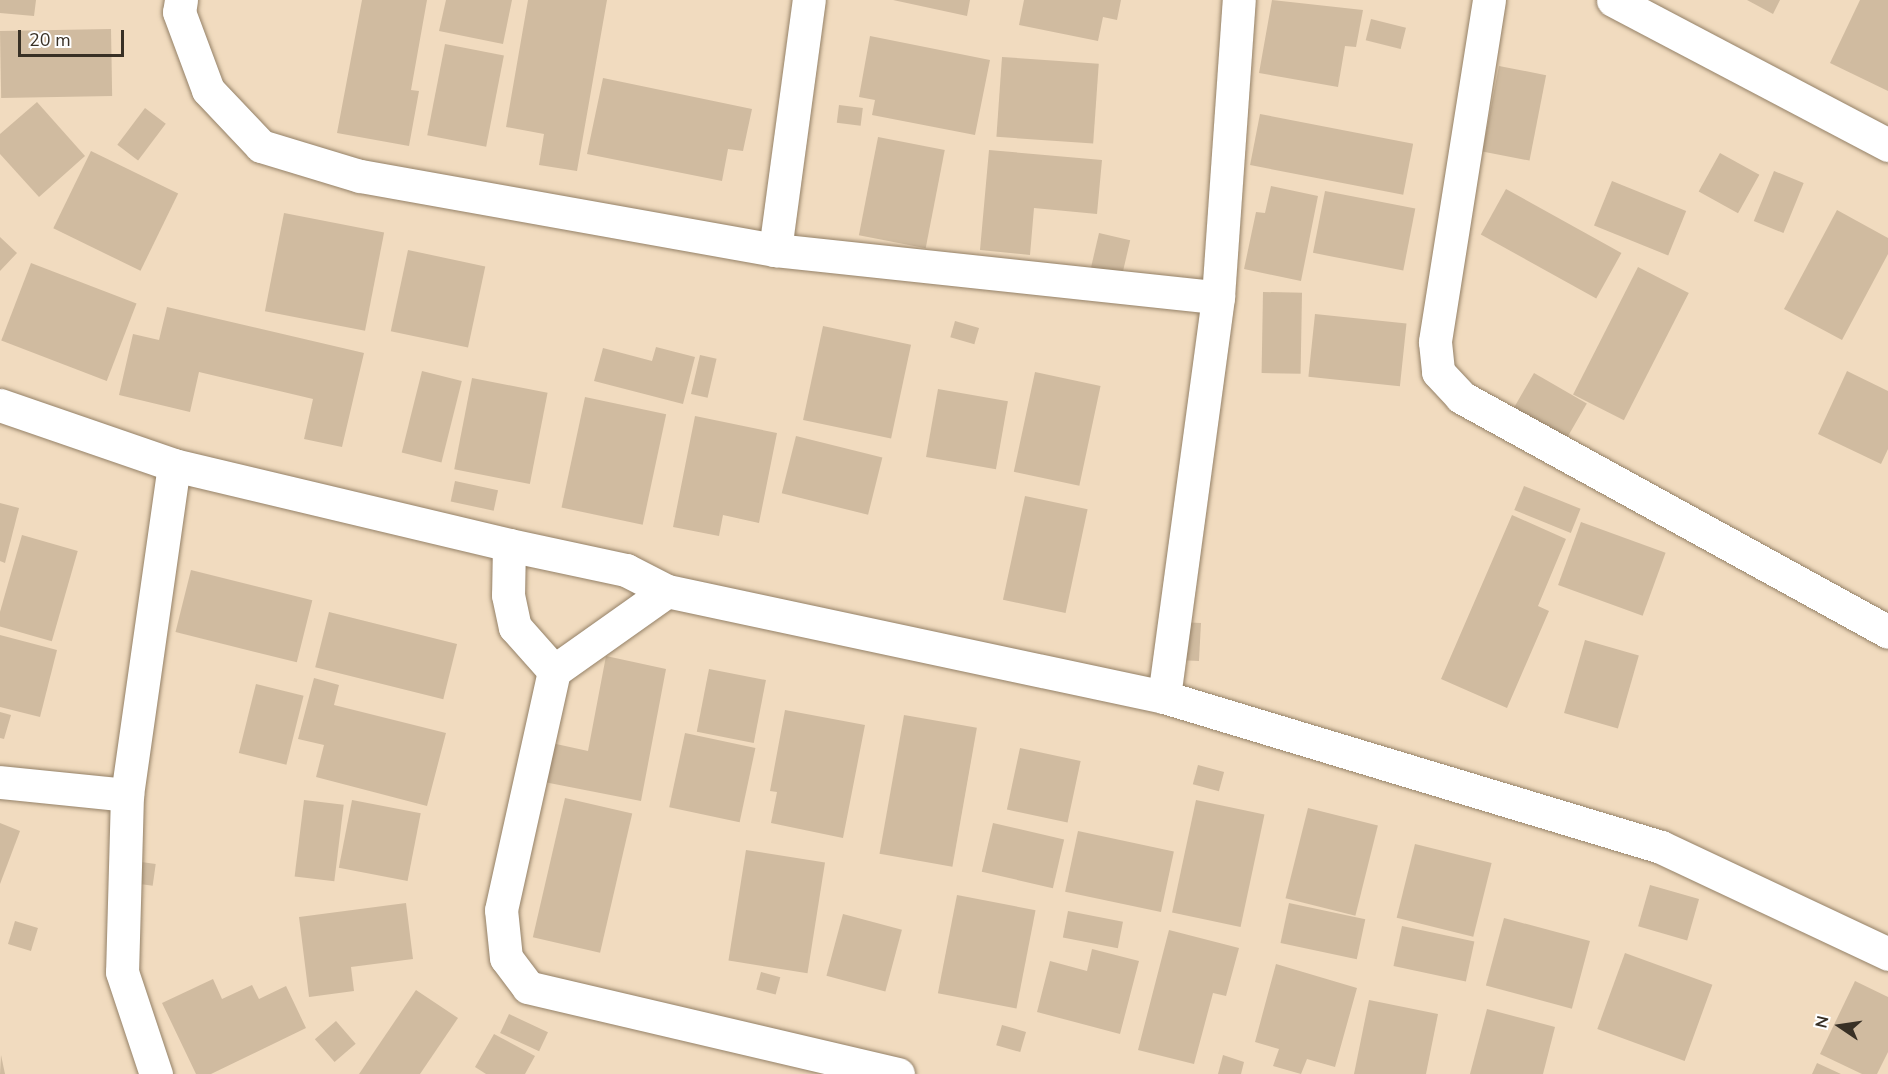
<!DOCTYPE html>
<html>
<head>
<meta charset="utf-8">
<style>
  body { margin:0 }
  #map { position:relative; width:1888px; height:1074px; overflow:hidden; background:#f1dbbf; font-family:"Nunito Sans",sans-serif }
  div>[style] { position:absolute }
  [style*='--x'] { left:calc(var(--x)*1px); top:calc(var(--y)*1px); width:calc(var(--w)*1px); rotate:calc(var(--a)*1deg) }
  .building>* { inset:0; background:#d0bba0; transform-origin:0 0 }
  .roads { filter:drop-shadow(0 0 2px #948167) drop-shadow(0 0 2px #948167) }
  .street>* { height:33px; margin:-16.5px; padding:0 16.5px; transform-origin:16.5px; border-radius:16.5px; background:#fff }
  span { translate:-50% -50%; white-space:nowrap; text-align:center; line-height:1.15; -webkit-text-stroke:6px #fff; paint-order:stroke }
  .north { position:absolute; left:1810px; top:996px; width:60px; height:60px; -webkit-text-stroke:4px #fff; paint-order:stroke; rotate:283deg; font-size:16px; font-weight:700; line-height:24px; text-align:center; color:#383025 }
  .north::after { content:''; display:block; margin:auto; width:21px; height:27px; background:#383025; clip-path:polygon(50% 0,100% 100%,50% 72%,0 100%) }
  .scale { position:absolute; left:18px; top:30px; width:106px; height:27px; box-sizing:border-box; border:3px solid #383025; border-top:0; padding-left:8px; font-size:18px; line-height:21px; white-space:nowrap; color:#383025; -webkit-text-stroke:4px #fff; paint-order:stroke }
</style>
</head>
<body>
<div id="map">
  <div class="building">
    <i style="clip-path:polygon(0 0,36px 0,34px 16px,0 13px)"></i>
    <i style="clip-path:polygon(362px 0,427px 0,411px 90px,419px 91px,409px 146px,337px 133px)"></i>
    <i style="clip-path:polygon(446px 0,512px 0,503px 44px,439px 31px)"></i>
    <i style="clip-path:polygon(528px 0,607px 0,577px 171px,539px 165px,544px 134px,506px 127px)"></i>
    <i style="clip-path:polygon(893px 0,970px 0,967px 16px)"></i>
    <i style="clip-path:polygon(1024px 0,1121px 0,1117px 20px,1103px 17px,1098px 41px,1019px 25px)"></i>
    <i style="clip-path:polygon(1272px 0,1363px 10px,1356px 47px,1345px 46px,1338px 87px,1259px 73px)"></i>
    <i style="clip-path:polygon(1747px 0,1780px 0,1773px 14px)"></i>
    <i style="clip-path:polygon(1860px 0,1888px 0,1888px 91px,1830px 63px)"></i>
    <i style="left:1371px;top:19px;width:36px;height:22px;rotate:14deg"></i>
    <i style="left:111px;top:29px;width:67px;height:111px;rotate:89deg"></i>
    <i style="clip-path:polygon(870px 36px,990px 60px,975px 135px,872px 115px,875px 100px,859px 97px)"></i>
    <i style="left:445px;top:44px;width:60px;height:93px;rotate:11deg"></i>
    <i style="left:1002px;top:57px;width:97px;height:80px;rotate:4deg"></i>
    <i style="left:1499px;top:66px;width:48px;height:87px;rotate:11deg"></i>
    <i style="clip-path:polygon(603px 78px,752px 109px,743px 151px,728px 149px,722px 181px,587px 154px)"></i>
    <i style="clip-path:polygon(37px 102px,85px 156px,39px 197px,0 154px,0 134px)"></i>
    <i style="left:839px;top:105px;width:24px;height:18px;rotate:7deg"></i>
    <i style="left:145px;top:108px;width:26px;height:46px;rotate:37deg"></i>
    <i style="left:1260px;top:114px;width:156px;height:52px;rotate:11deg"></i>
    <i style="left:878px;top:137px;width:68px;height:100px;rotate:11deg"></i>
    <i style="clip-path:polygon(989px 150px,1102px 160px,1097px 214px,1034px 208px,1030px 255px,980px 250px)"></i>
    <i style="left:91px;top:151px;width:97px;height:86px;rotate:26deg"></i>
    <i style="left:1720px;top:153px;width:45px;height:44px;rotate:29deg"></i>
    <i style="left:1774px;top:171px;width:32px;height:54px;rotate:22deg"></i>
    <i style="left:1612px;top:181px;width:80px;height:48px;rotate:22deg"></i>
    <i style="clip-path:polygon(1271px 186px,1318px 196px,1301px 281px,1244px 269px,1256px 212px,1265px 213px)"></i>
    <i style="left:1506px;top:189px;width:132px;height:52px;rotate:29deg"></i>
    <i style="left:1325px;top:191px;width:92px;height:63px;rotate:11deg"></i>
    <i style="clip-path:polygon(1837px 210px,1888px 238px,1888px 254px,1842px 340px,1784px 309px)"></i>
    <i style="left:284px;top:213px;width:102px;height:100px;rotate:11deg"></i>
    <i style="left:1099px;top:233px;width:32px;height:36px;rotate:13deg"></i>
    <i style="clip-path:polygon(0 237px,17px 253px,0 271px)"></i>
    <i style="left:408px;top:250px;width:79px;height:83px;rotate:12deg"></i>
    <i style="left:31px;top:263px;width:113px;height:83px;rotate:21deg"></i>
    <i style="left:1638px;top:267px;width:57px;height:143px;rotate:27deg"></i>
    <i style="left:1263px;top:292px;width:39px;height:81px;rotate:1deg"></i>
    <i style="clip-path:polygon(167px 307px,364px 353px,342px 447px,304px 439px,313px 399px,199px 372px,190px 412px,119px 395px,133px 334px,159px 340px)"></i>
    <i style="left:1315px;top:314px;width:92px;height:63px;rotate:6deg"></i>
    <i style="left:955px;top:321px;width:25px;height:17px;rotate:16deg"></i>
    <i style="left:823px;top:326px;width:90px;height:96px;rotate:12deg"></i>
    <i style="clip-path:polygon(656px 347px,695px 357px,683px 404px,594px 381px,603px 348px,652px 361px)"></i>
    <i style="left:700px;top:355px;width:17px;height:40px;rotate:13deg"></i>
    <i style="left:422px;top:371px;width:41px;height:84px;rotate:14deg"></i>
    <i style="clip-path:polygon(1847px 371px,1888px 391px,1888px 449px,1881px 464px,1818px 434px)"></i>
    <i style="left:1035px;top:372px;width:67px;height:102px;rotate:12deg"></i>
    <i style="left:1534px;top:373px;width:61px;height:47px;rotate:30deg"></i>
    <i style="left:472px;top:378px;width:77px;height:93px;rotate:11deg"></i>
    <i style="left:938px;top:389px;width:71px;height:69px;rotate:10deg"></i>
    <i style="left:585px;top:397px;width:83px;height:113px;rotate:12deg"></i>
    <i style="clip-path:polygon(695px 416px,777px 433px,759px 523px,723px 515px,719px 536px,673px 527px)"></i>
    <i style="left:796px;top:436px;width:89px;height:59px;rotate:14deg"></i>
    <i style="left:455px;top:481px;width:44px;height:21px;rotate:12deg"></i>
    <i style="left:1524px;top:486px;width:61px;height:26px;rotate:22deg"></i>
    <i style="left:1025px;top:496px;width:64px;height:106px;rotate:12deg"></i>
    <i style="clip-path:polygon(0 503px,19px 508px,5px 563px,0 561px)"></i>
    <i style="clip-path:polygon(1512px 515px,1566px 539px,1538px 606px,1549px 611px,1507px 708px,1441px 679px)"></i>
    <i style="left:1581px;top:522px;width:90px;height:67px;rotate:20deg"></i>
    <i style="left:22px;top:535px;width:58px;height:94px;rotate:16deg"></i>
    <i style="left:191px;top:570px;width:125px;height:64px;rotate:14deg"></i>
    <i style="left:329px;top:612px;width:132px;height:57px;rotate:14deg"></i>
    <i style="left:1180px;top:622px;width:21px;height:38px;rotate:3deg"></i>
    <i style="clip-path:polygon(0 635px,57px 650px,40px 717px,0 707px)"></i>
    <i style="left:1585px;top:640px;width:56px;height:76px;rotate:16deg"></i>
    <i style="clip-path:polygon(606px 656px,666px 669px,641px 801px,539px 781px,547px 742px,588px 751px)"></i>
    <i style="left:709px;top:669px;width:58px;height:64px;rotate:11deg"></i>
    <i style="clip-path:polygon(314px 678px,339px 685px,334px 705px,446px 733px,427px 806px,316px 777px,324px 745px,298px 739px)"></i>
    <i style="left:256px;top:684px;width:49px;height:71px;rotate:14deg"></i>
    <i style="clip-path:polygon(785px 710px,865px 725px,843px 838px,771px 823px,777px 792px,770px 791px)"></i>
    <i style="clip-path:polygon(0 712px,11px 715px,4px 739px,0 738px)"></i>
    <i style="left:904px;top:715px;width:74px;height:141px;rotate:10deg"></i>
    <i style="left:685px;top:733px;width:72px;height:76px;rotate:12deg"></i>
    <i style="left:1020px;top:748px;width:62px;height:63px;rotate:12deg"></i>
    <i style="left:1198px;top:765px;width:27px;height:20px;rotate:15deg"></i>
    <i style="left:565px;top:798px;width:69px;height:143px;rotate:13deg"></i>
    <i style="left:304px;top:800px;width:40px;height:77px;rotate:7deg"></i>
    <i style="left:352px;top:800px;width:70px;height:69px;rotate:11deg"></i>
    <i style="left:1196px;top:800px;width:70px;height:115px;rotate:12deg"></i>
    <i style="left:1308px;top:808px;width:72px;height:93px;rotate:14deg"></i>
    <i style="clip-path:polygon(0 823px,20px 831px,0 884px)"></i>
    <i style="left:993px;top:823px;width:73px;height:50px;rotate:13deg"></i>
    <i style="left:1078px;top:831px;width:98px;height:62px;rotate:12deg"></i>
    <i style="left:1415px;top:844px;width:79px;height:76px;rotate:14deg"></i>
    <i style="left:746px;top:850px;width:80px;height:112px;rotate:9deg"></i>
    <i style="left:127px;top:860px;width:29px;height:22px;rotate:8deg"></i>
    <i style="left:1650px;top:885px;width:51px;height:43px;rotate:16deg"></i>
    <i style="left:957px;top:895px;width:80px;height:100px;rotate:11deg"></i>
    <i style="clip-path:polygon(406px 903px,413px 959px,351px 967px,354px 991px,309px 997px,299px 917px)"></i>
    <i style="left:1289px;top:903px;width:78px;height:41px;rotate:12deg"></i>
    <i style="left:1068px;top:911px;width:56px;height:27px;rotate:11deg"></i>
    <i style="left:843px;top:914px;width:61px;height:64px;rotate:15deg"></i>
    <i style="left:1504px;top:918px;width:89px;height:70px;rotate:15deg"></i>
    <i style="left:15px;top:921px;width:24px;height:24px;rotate:17deg"></i>
    <i style="left:1402px;top:926px;width:74px;height:41px;rotate:12deg"></i>
    <i style="clip-path:polygon(1169px 930px,1239px 948px,1226px 996px,1213px 993px,1194px 1064px,1138px 1050px)"></i>
    <i style="clip-path:polygon(1092px 949px,1139px 961px,1120px 1034px,1037px 1012px,1050px 961px,1087px 971px)"></i>
    <i style="left:1625px;top:953px;width:93px;height:81px;rotate:20deg"></i>
    <i style="clip-path:polygon(1276px 964px,1357px 988px,1335px 1067px,1307px 1059px,1301px 1074px,1273px 1066px,1279px 1049px,1255px 1042px)"></i>
    <i style="left:761px;top:972px;width:20px;height:18px;rotate:15deg"></i>
    <i style="clip-path:polygon(213px 979px,222px 999px,252px 985px,259px 999px,286px 986px,306px 1028px,211px 1074px,196px 1074px,162px 1003px)"></i>
    <i style="clip-path:polygon(1855px 981px,1888px 997px,1888px 1052px,1877px 1074px,1862px 1074px,1820px 1054px)"></i>
    <i style="clip-path:polygon(416px 990px,458px 1018px,420px 1074px,359px 1074px)"></i>
    <i style="clip-path:polygon(1369px 1000px,1438px 1014px,1426px 1074px,1354px 1074px)"></i>
    <i style="clip-path:polygon(1487px 1009px,1555px 1027px,1543px 1074px,1470px 1074px)"></i>
    <i style="left:509px;top:1014px;width:43px;height:21px;rotate:25deg"></i>
    <i style="left:336px;top:1021px;width:30px;height:28px;rotate:49deg"></i>
    <i style="left:1002px;top:1025px;width:25px;height:21px;rotate:16deg"></i>
    <i style="clip-path:polygon(494px 1034px,535px 1056px,525px 1074px,486px 1074px,475px 1067px)"></i>
    <i style="clip-path:polygon(1px 1055px,5px 1074px,0 1074px)"></i>
    <i style="clip-path:polygon(1223px 1055px,1244px 1062px,1241px 1074px,1218px 1074px)"></i>
    <i style="clip-path:polygon(1817px 1063px,1841px 1074px,1812px 1074px)"></i>
  </div>
  <div class="roads">
    <div class="street">
      <i style="--x:181;--y:0;--w:12;--a:99"></i>
      <i style="--x:179;--y:12;--w:83;--a:69.6"></i>
      <i style="--x:208;--y:90;--w:77;--a:46.6"></i>
      <i style="--x:261;--y:146;--w:103;--a:16.9"></i>
      <i style="--x:360;--y:176;--w:422;--a:10.1"></i>
      <i style="--x:775;--y:250;--w:445;--a:6.1"></i>
      <i style="--x:1489;--y:0;--w:346;--a:99"></i>
      <i style="--x:1435;--y:342;--w:30;--a:84"></i>
      <i style="--x:1438;--y:372;--w:34;--a:47"></i>
      <i style="--x:1461;--y:397;--w:487;--a:28.8"></i>
      <i style="--x:1613;--y:0;--w:311;--a:27.8"></i>
      <i style="--x:775;--y:250;--w:252;--a:-82.3"></i>
      <i style="--x:0;--y:405;--w:184;--a:19"></i>
      <i style="--x:509;--y:545;--w:120;--a:12.1"></i>
      <i style="--x:626;--y:570;--w:46;--a:27.1"></i>
      <i style="--x:1164;--y:697;--w:404;--a:-82.3"></i>
      <i style="--x:1218;--y:297;--w:298;--a:-86"></i>
      <i style="--x:0;--y:782;--w:128;--a:5.8"></i>
      <i style="--x:127;--y:795;--w:333;--a:-81.9"></i>
      <i style="--x:174;--y:465;--w:344;--a:13.4"></i>
      <i style="--x:509;--y:545;--w:50;--a:91.1"></i>
      <i style="--x:508;--y:595;--w:33;--a:78"></i>
      <i style="--x:515;--y:627;--w:59;--a:48.4"></i>
      <i style="--x:127;--y:795;--w:177;--a:91.6"></i>
      <i style="--x:122;--y:972;--w:108;--a:71.6"></i>
      <i style="--x:898;--y:1074;--w:380;--a:-166.8"></i>
      <i style="--x:528;--y:987;--w:36;--a:-127"></i>
      <i style="--x:506;--y:958;--w:48;--a:-95.9"></i>
      <i style="--x:501;--y:910;--w:245;--a:-77.5"></i>
      <i style="--x:554;--y:671;--w:138;--a:-35.3"></i>
      <i style="--x:667;--y:591;--w:508;--a:12.04"></i>
      <i style="--x:1164;--y:697;--w:519;--a:16.79"></i>
      <i style="--x:1661;--y:847;--w:251;--a:25.2"></i>
    </div>
  </div>
  <div class="north">N</div>
  <div class="scale">20 m</div>
</div>
</body>
</html>
